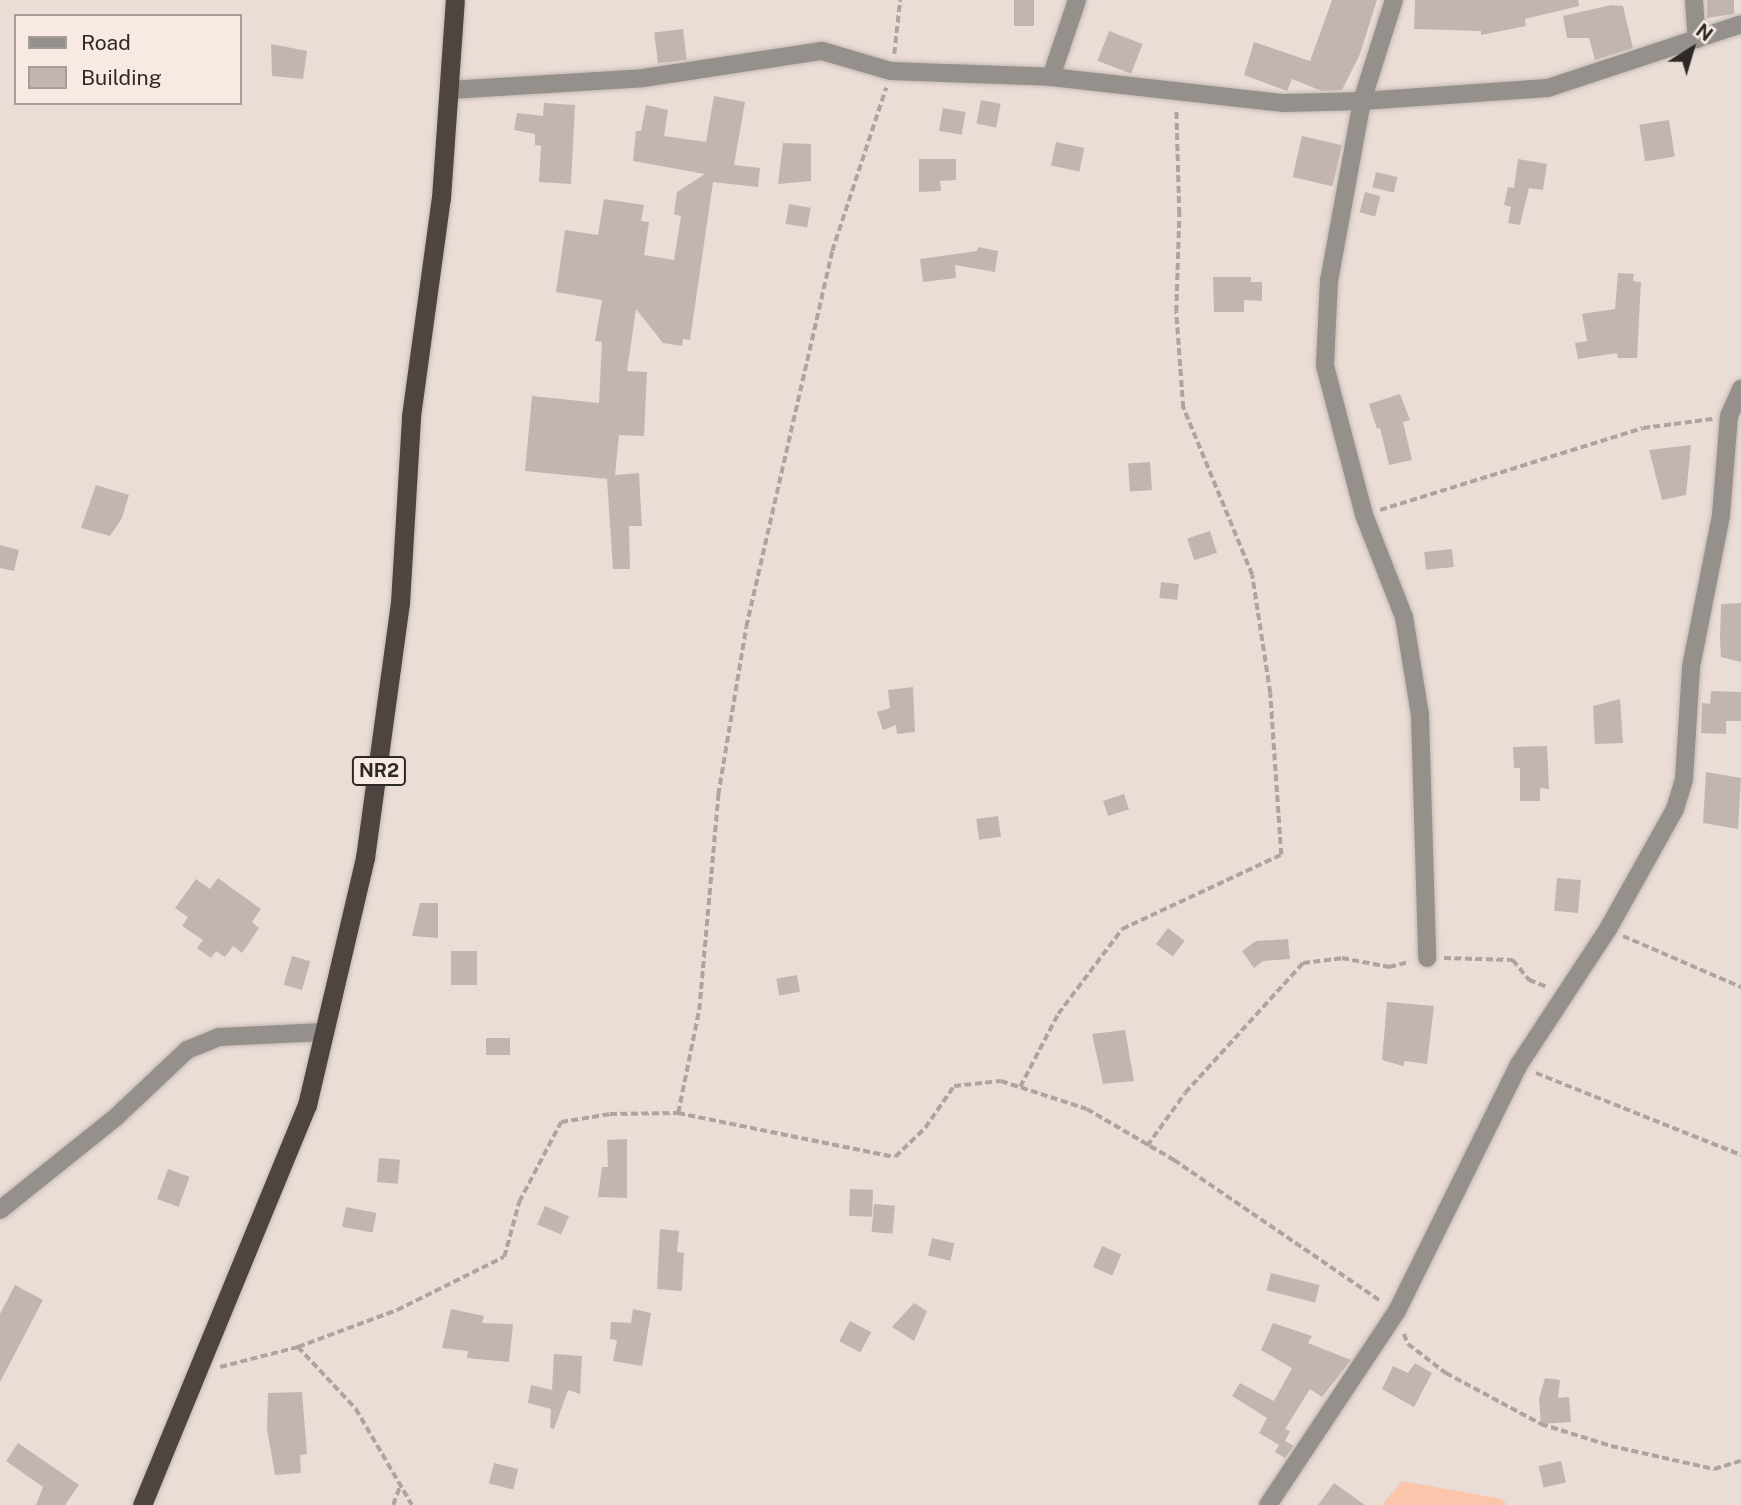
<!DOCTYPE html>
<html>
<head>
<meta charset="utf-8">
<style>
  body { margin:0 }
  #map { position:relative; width:1741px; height:1505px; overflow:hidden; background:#eaddd6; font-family:"Public Sans",sans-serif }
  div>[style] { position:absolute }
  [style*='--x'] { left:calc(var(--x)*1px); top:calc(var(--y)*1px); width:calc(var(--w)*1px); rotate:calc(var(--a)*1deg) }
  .green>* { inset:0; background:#fac5ab }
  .building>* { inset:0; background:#c2b5af; transform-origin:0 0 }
  .path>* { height:3.5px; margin-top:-1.75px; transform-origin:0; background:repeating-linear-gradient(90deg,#aea39e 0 7px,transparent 0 10.5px) }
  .roads { filter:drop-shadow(0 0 2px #c4b9b3) drop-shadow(0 0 2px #c4b9b3) }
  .minor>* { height:18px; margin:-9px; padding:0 9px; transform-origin:9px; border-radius:9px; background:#96908d }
  .trunk>* { height:19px; margin:-9.5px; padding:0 9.5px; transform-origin:9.5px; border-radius:9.5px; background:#4e4440 }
  span { translate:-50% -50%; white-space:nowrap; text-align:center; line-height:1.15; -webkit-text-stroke:5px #f8eae3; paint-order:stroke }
  .shield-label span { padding:2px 5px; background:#f8eae3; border:2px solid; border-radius:5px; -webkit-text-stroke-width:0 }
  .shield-label { font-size:19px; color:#2e2926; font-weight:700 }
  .legend { position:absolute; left:14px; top:14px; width:228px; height:91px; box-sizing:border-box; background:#f8eae3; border:2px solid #a79d97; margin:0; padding:9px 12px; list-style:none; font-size:21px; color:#2e2926 }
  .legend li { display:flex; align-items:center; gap:14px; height:35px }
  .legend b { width:35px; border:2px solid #a79d97 }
  .north { position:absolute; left:1657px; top:14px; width:70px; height:70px; -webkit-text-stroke:5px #f8eae3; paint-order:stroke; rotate:37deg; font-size:19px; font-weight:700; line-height:28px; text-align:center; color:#2e2926 }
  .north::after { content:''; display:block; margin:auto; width:24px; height:32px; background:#2e2926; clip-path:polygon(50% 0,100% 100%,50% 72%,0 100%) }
</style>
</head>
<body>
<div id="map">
  <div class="green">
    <i style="clip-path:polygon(1402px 1481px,1502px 1499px,1507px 1505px,1382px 1505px)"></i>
  </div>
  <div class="building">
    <i style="left:1034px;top:0;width:26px;height:20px;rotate:90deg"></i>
    <i style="clip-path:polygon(1332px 0,1377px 0,1360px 54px,1342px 90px,1322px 91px,1292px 79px,1287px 91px,1244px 75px,1254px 42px,1310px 61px)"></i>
    <i style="clip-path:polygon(1415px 0,1578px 0,1579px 6px,1525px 19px,1526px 26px,1481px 35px,1481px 31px,1414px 29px)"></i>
    <i style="clip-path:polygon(1707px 0,1734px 0,1734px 14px,1707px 18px)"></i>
    <i style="clip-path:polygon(1611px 5px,1623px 6px,1633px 48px,1595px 60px,1589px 38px,1567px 38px,1563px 16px)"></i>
    <i style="left:683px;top:29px;width:31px;height:29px;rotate:83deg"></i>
    <i style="left:1109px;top:31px;width:36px;height:32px;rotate:21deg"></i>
    <i style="clip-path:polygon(271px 44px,307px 51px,303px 79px,272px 76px)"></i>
    <i style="clip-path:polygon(714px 96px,745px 102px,734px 165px,760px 168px,758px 187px,713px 182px,690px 340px,683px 339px,682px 346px,663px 343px,636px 309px,627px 371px,647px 372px,644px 436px,619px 435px,615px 475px,639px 473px,642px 526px,629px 526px,630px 569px,613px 569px,607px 479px,525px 471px,532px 396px,599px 403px,602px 342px,595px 341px,602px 300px,556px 292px,565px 230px,598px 235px,604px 199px,644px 205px,641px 221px,649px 222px,644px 255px,674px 260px,681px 216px,674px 214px,677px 192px,705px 174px,633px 161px,636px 131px,641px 131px,646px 105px,668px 110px,664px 136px,706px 142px)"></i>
    <i style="left:981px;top:100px;width:20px;height:24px;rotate:11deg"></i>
    <i style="clip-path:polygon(544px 103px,575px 105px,571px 184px,539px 182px,541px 146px,535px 145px,535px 134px,514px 130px,517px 113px,543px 116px)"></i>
    <i style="left:943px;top:108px;width:23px;height:23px;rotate:10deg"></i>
    <i style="left:1669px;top:120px;width:37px;height:30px;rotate:81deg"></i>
    <i style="left:1302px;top:136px;width:41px;height:42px;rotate:13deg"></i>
    <i style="left:1056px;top:142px;width:29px;height:24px;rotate:12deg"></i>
    <i style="clip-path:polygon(783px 143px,811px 144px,811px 181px,778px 184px)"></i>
    <i style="clip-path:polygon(919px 159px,956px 159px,956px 180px,940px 181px,941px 191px,919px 192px)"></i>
    <i style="clip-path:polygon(1518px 159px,1547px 164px,1543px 190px,1529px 188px,1520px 225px,1508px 223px,1511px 207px,1504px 205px,1508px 187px,1514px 188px)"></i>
    <i style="left:1376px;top:172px;width:22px;height:16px;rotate:13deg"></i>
    <i style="left:1365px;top:192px;width:16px;height:21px;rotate:15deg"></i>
    <i style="left:789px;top:204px;width:22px;height:20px;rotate:10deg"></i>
    <i style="clip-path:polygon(978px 247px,998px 251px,995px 272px,955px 265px,956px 278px,923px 282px,920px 259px,977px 251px)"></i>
    <i style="clip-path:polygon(1618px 273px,1634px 274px,1633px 281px,1641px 282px,1637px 358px,1618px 358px,1617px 353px,1578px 359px,1575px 343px,1587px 341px,1582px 314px,1615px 309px)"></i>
    <i style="clip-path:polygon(1213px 277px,1251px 277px,1251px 282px,1262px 282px,1262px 301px,1244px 300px,1244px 312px,1214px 312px)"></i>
    <i style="clip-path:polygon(1400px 394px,1410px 420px,1403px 422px,1412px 460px,1389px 465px,1380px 428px,1377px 429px,1369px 404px)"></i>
    <i style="clip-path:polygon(1691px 445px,1686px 495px,1662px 500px,1649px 450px)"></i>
    <i style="left:1150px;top:462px;width:28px;height:22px;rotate:86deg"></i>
    <i style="clip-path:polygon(96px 485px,129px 495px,122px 518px,110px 536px,81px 528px)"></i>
    <i style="left:1210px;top:531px;width:23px;height:24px;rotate:72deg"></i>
    <i style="clip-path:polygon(0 545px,19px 550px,14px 571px,0 568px)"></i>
    <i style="left:1452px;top:549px;width:18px;height:28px;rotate:84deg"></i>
    <i style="left:1161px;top:582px;width:18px;height:16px;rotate:6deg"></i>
    <i style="clip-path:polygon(1741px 603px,1741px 662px,1721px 657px,1720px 639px,1721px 604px)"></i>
    <i style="clip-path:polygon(913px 687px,915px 732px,897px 734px,896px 725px,883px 730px,877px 712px,890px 708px,888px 690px)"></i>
    <i style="clip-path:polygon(1711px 691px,1741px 692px,1741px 721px,1726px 721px,1726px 734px,1701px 733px,1702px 703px,1710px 704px)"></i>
    <i style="clip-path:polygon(1620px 699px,1623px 743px,1595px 744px,1593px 706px)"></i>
    <i style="clip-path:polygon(1547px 746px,1549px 789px,1540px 788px,1540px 801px,1520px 801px,1520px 768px,1514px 768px,1513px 747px)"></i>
    <i style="clip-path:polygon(1706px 772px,1741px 778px,1738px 829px,1703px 823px)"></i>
    <i style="left:1124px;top:794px;width:16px;height:22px;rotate:72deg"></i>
    <i style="left:998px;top:816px;width:21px;height:22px;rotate:82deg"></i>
    <i style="clip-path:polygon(218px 878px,261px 909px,252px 922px,259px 928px,242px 953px,233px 946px,225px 957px,216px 951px,211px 958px,197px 948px,203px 940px,182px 926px,188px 917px,175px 908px,196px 879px,210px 889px)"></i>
    <i style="left:1557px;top:878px;width:24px;height:33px;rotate:5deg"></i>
    <i style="clip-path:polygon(420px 903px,438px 903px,438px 938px,412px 936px)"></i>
    <i style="left:1168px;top:928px;width:21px;height:20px;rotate:37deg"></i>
    <i style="clip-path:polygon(1288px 939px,1290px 959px,1263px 961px,1254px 968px,1242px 951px,1256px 941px)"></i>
    <i style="left:451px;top:951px;width:26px;height:34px"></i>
    <i style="left:292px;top:956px;width:19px;height:30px;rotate:16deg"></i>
    <i style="left:797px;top:975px;width:17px;height:21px;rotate:80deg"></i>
    <i style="clip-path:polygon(1387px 1002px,1434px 1006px,1427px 1064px,1405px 1061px,1403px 1066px,1382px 1060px)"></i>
    <i style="clip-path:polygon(1125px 1030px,1134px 1081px,1103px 1084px,1092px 1034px)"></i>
    <i style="left:486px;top:1038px;width:24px;height:17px"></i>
    <i style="clip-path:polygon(627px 1139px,627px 1198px,598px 1197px,602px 1167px,608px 1167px,607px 1140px)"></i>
    <i style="left:379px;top:1158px;width:21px;height:24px;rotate:5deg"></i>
    <i style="left:168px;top:1169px;width:23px;height:32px;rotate:20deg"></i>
    <i style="left:850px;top:1189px;width:23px;height:27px;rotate:2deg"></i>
    <i style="left:874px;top:1204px;width:21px;height:28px;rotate:5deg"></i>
    <i style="left:545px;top:1206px;width:26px;height:20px;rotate:23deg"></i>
    <i style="left:346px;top:1207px;width:31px;height:20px;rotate:11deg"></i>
    <i style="clip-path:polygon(660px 1229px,679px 1231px,677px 1252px,684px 1253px,682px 1291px,657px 1289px)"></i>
    <i style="left:932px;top:1238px;width:23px;height:18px;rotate:13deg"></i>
    <i style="left:1102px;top:1246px;width:21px;height:23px;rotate:23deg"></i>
    <i style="left:1271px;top:1273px;width:50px;height:18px;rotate:14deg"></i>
    <i style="clip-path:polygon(15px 1285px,43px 1300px,0 1382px,0 1314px)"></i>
    <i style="clip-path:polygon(914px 1303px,927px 1311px,914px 1341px,892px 1327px)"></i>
    <i style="clip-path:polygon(451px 1309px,484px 1316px,482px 1323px,513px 1324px,509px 1362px,467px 1358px,468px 1351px,442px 1348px)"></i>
    <i style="clip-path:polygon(633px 1309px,651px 1313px,642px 1366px,613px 1361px,617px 1340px,610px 1339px,611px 1322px,631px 1323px)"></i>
    <i style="left:850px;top:1321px;width:24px;height:23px;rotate:28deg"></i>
    <i style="clip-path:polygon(1273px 1323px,1312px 1336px,1308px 1343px,1351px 1360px,1322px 1397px,1310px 1389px,1285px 1429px,1290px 1431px,1285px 1441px,1294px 1446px,1285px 1458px,1275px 1452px,1279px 1445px,1259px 1433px,1267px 1418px,1232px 1396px,1240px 1383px,1274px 1401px,1292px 1368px,1261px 1350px)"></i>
    <i style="clip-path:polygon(554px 1354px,582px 1356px,580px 1394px,568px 1390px,554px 1429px,550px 1428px,551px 1409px,528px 1403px,531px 1385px,552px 1390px)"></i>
    <i style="clip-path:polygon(1415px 1363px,1432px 1373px,1414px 1407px,1382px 1389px,1393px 1366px,1408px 1373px)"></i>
    <i style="clip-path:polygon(1545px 1378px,1560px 1380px,1558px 1398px,1569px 1397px,1571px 1422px,1541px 1424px,1539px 1399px)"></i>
    <i style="clip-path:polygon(302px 1392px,307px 1454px,300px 1455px,301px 1473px,275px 1475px,267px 1429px,268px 1393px)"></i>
    <i style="clip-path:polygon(18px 1443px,79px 1485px,65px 1505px,36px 1505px,43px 1487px,6px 1461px)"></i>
    <i style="left:1561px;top:1461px;width:22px;height:23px;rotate:77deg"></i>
    <i style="left:494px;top:1463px;width:25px;height:21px;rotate:14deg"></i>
    <i style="clip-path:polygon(1334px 1483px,1365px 1505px,1318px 1505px)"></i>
  </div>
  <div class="path">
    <i style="--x:894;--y:54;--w:54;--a:-83.7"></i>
    <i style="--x:1380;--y:510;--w:275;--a:-17.3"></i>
    <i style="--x:1643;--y:428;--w:70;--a:-7.4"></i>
    <i style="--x:1623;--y:936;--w:129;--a:23.4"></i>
    <i style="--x:1444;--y:958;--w:69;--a:1.7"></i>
    <i style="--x:1513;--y:960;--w:26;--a:51"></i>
    <i style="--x:1529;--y:980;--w:19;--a:21"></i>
    <i style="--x:1536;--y:1073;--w:221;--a:21.8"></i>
    <i style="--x:1020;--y:1087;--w:82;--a:-62.5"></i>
    <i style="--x:1058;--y:1014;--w:106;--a:-53"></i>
    <i style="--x:1122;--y:929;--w:175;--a:-25"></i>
    <i style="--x:1281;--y:855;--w:162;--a:-93.9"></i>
    <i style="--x:1270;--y:693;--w:119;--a:-98.7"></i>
    <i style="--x:1252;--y:575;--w:181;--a:-112.4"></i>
    <i style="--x:1183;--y:408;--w:96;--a:-94.2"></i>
    <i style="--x:1176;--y:312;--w:98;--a:-88.2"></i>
    <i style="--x:1179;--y:214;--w:105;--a:-91.6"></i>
    <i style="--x:678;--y:1113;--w:221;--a:11.5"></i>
    <i style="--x:895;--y:1157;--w:42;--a:-44"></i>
    <i style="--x:925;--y:1128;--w:51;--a:-55.4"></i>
    <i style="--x:954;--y:1086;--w:47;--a:-6.1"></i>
    <i style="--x:1001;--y:1081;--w:90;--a:18"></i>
    <i style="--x:1087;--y:1109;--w:101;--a:30.4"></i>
    <i style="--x:1174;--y:1160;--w:250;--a:34.3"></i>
    <i style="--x:1147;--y:1146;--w:65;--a:-54.4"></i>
    <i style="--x:1185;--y:1093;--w:176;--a:-47.8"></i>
    <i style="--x:1303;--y:963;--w:39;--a:-7"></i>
    <i style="--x:1342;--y:958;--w:48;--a:10.8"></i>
    <i style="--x:1389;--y:967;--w:21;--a:-14"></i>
    <i style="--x:1404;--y:1334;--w:11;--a:68"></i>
    <i style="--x:1408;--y:1344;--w:48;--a:37.3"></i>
    <i style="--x:1446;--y:1373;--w:108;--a:28.2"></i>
    <i style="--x:1541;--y:1424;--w:73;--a:17.4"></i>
    <i style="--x:1611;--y:1446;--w:106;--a:12.6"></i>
    <i style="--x:1714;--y:1469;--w:28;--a:-17"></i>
    <i style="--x:298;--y:1347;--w:85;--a:46.9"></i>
    <i style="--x:356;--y:1409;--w:111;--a:59.7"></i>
    <i style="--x:220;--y:1367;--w:81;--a:-14.4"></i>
    <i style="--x:298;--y:1347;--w:106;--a:-20.5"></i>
    <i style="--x:397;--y:1310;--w:119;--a:-26.4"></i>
    <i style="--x:504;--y:1257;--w:57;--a:-74.7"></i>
    <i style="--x:519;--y:1202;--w:90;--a:-62.3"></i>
    <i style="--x:561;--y:1122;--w:50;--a:-9.3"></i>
    <i style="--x:610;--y:1114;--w:68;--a:-0.8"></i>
    <i style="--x:678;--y:1113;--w:105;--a:-78.5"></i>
    <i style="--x:699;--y:1010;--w:216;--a:-84.9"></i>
    <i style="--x:718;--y:795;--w:170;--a:-80.5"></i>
    <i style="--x:746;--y:627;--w:386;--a:-77.1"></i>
    <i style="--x:832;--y:251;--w:172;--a:-71.7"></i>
    <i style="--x:393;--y:1505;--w:20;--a:-70"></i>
  </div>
  <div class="roads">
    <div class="minor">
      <i style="--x:1394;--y:0;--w:106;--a:107.6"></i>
      <i style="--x:1362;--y:101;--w:182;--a:100.4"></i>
      <i style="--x:1329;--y:280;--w:86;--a:92.7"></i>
      <i style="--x:1325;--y:366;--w:154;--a:75.3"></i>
      <i style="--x:1364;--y:515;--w:110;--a:68.6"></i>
      <i style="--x:1404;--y:617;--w:99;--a:80.7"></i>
      <i style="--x:1420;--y:715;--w:243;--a:88.3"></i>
      <i style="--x:1694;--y:0;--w:39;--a:86"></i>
      <i style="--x:1051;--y:77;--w:81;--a:-71.3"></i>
      <i style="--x:449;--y:90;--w:194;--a:-3.5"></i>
      <i style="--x:643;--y:78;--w:181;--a:-8.6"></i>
      <i style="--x:822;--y:51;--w:72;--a:16.2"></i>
      <i style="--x:891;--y:71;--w:160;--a:2.1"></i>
      <i style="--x:1051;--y:77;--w:234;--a:6.4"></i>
      <i style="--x:1284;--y:103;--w:78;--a:-1.5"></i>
      <i style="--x:1362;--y:101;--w:186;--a:-4"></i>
      <i style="--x:1548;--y:88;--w:203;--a:-18.3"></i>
      <i style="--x:0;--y:1210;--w:149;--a:-38.7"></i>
      <i style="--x:116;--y:1117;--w:98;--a:-43.3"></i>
      <i style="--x:187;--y:1050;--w:35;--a:-22"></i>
      <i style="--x:219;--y:1037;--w:105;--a:-2.7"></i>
      <i style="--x:1268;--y:1505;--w:233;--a:-56.4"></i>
      <i style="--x:1397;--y:1311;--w:273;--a:-63.7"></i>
      <i style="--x:1518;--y:1066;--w:164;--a:-56.7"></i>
      <i style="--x:1608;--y:929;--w:137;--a:-60.8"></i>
      <i style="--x:1675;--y:809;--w:31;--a:-73"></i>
      <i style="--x:1684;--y:779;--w:112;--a:-86.4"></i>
      <i style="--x:1691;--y:667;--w:155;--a:-78.8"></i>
      <i style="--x:1721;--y:515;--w:99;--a:-85.4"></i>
      <i style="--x:1729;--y:416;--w:30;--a:-66"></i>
    </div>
    <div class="trunk">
      <i style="--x:142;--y:1505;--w:433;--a:-67.6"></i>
      <i style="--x:307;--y:1105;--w:254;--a:-76.8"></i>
      <i style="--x:365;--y:858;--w:257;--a:-82.2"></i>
      <i style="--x:400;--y:603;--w:187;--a:-86.6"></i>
      <i style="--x:411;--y:416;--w:220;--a:-82.2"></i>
      <i style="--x:441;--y:198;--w:198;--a:-86"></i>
    </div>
  </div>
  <div class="shield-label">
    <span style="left:379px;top:771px">NR2</span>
  </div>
  <ul class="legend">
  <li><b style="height:9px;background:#96908d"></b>Road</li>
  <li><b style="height:19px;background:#c2b5af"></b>Building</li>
  </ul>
  <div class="north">N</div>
</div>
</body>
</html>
